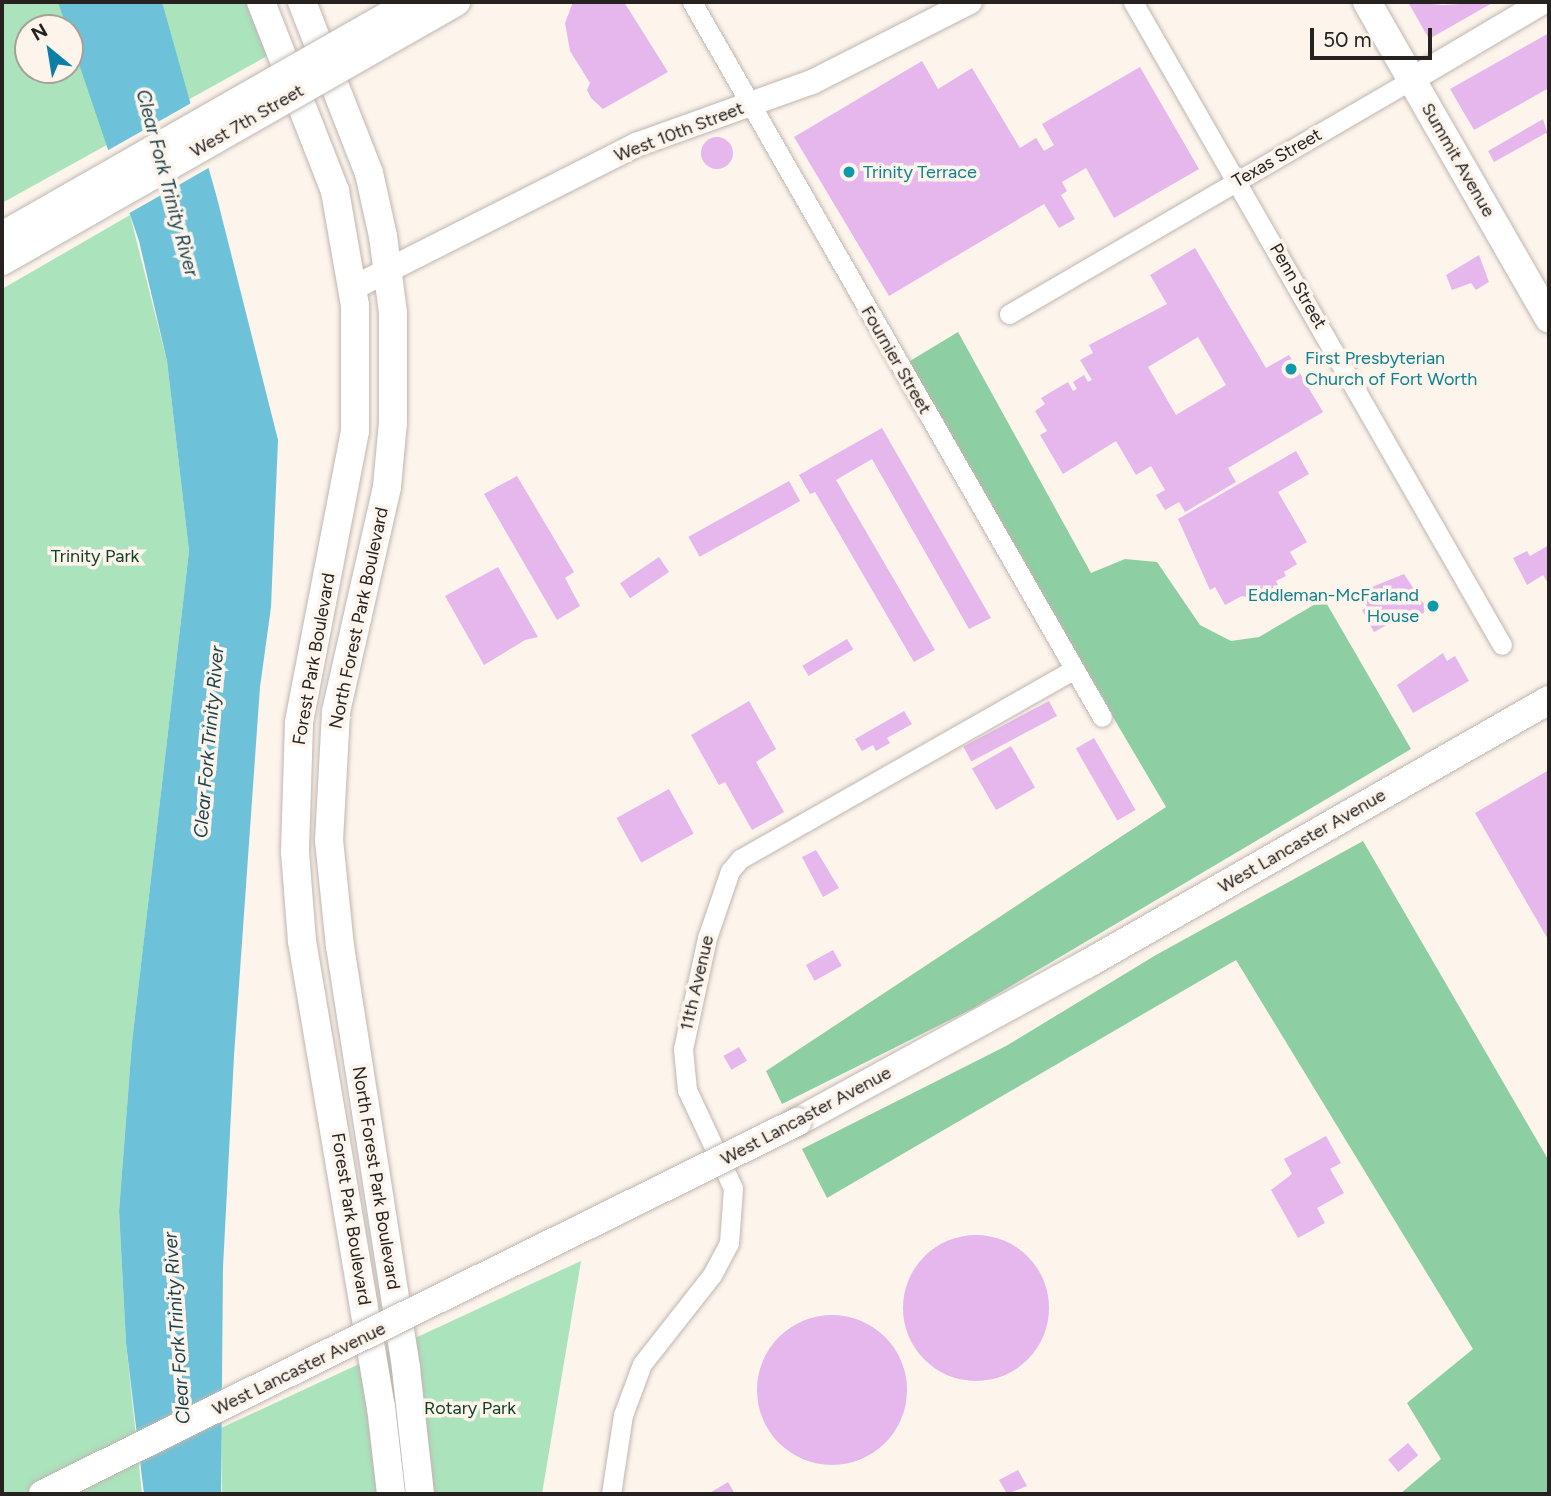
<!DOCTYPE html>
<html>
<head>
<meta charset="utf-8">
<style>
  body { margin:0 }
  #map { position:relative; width:1551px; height:1496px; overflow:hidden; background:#fdf4ec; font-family:Figtree,sans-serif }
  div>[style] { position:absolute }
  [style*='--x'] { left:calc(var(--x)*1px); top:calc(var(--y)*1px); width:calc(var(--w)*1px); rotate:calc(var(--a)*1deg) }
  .green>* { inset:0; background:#abe3bd }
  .forest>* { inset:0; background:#8ecea3 }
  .water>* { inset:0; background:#6dc2d9 }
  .pier>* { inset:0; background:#fdf4ec }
  .building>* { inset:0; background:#e5b7ec; transform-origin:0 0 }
  .round { border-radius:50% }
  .roads { filter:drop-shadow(0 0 2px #bfb6af) drop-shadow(0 0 2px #bfb6af) }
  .minor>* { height:19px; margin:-9.5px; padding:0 9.5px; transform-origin:9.5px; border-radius:9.5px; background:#fff }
  .tertiary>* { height:24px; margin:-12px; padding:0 12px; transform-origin:12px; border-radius:12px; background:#fff }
  .secondary>* { height:28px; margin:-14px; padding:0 14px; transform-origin:14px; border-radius:14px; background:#fff }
  .bridges { filter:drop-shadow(0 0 2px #bfb6af) drop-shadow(0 0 2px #bfb6af) }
  .secondary-bridge>* { height:28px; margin:-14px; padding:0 14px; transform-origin:14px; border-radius:14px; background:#fff }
  .dots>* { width:19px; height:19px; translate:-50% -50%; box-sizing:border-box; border:4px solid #fdf4ec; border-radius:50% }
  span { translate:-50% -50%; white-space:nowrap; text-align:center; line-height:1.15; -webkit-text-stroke:7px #fdf4ec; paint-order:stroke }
  .street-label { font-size:18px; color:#25221f }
  .culture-label { font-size:18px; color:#0d838f }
  .left { translate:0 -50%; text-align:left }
  .right { translate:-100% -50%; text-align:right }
  .park-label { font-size:18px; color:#104126 }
  .water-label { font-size:19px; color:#1a424c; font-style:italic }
  .frame { position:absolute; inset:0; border:4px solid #25221f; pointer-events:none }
  .north { position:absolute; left:14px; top:14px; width:70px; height:70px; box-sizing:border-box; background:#fdf4ec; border:2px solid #a7a09a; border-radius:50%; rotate:330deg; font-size:19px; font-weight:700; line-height:28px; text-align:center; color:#25221f }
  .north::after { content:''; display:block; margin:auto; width:24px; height:32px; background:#0b7fa6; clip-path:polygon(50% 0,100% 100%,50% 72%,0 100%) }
  .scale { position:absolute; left:1310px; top:28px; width:122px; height:32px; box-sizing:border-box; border:4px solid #25221f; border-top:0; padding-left:9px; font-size:21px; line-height:24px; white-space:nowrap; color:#25221f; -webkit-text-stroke:5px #fdf4ec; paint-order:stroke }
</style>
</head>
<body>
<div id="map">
  <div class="green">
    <i style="clip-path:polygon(evenodd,2px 2px,249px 2px,269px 55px,2px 203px,2px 2px,28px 28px,70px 28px,70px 70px,28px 70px,28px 28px)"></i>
    <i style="clip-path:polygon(130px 215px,167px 361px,189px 551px,132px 1042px,119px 1211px,126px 1343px,142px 1494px,2px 1494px,2px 289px)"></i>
    <i style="clip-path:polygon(581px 1261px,542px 1494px,222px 1494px,221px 1428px)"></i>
  </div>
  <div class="forest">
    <i style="clip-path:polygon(958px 332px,1091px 573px,1125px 559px,1157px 562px,1200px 625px,1231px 641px,1259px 637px,1324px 599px,1411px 749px,974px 1008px,782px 1104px,766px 1071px,1166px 807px,905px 364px)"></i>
    <i style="clip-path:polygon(1363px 841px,1549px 1161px,1549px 1494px,1400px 1494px,1441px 1459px,1407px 1403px,1473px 1349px,1236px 960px,827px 1198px,802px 1149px,1006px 1046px,1156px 955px)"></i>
  </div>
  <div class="water">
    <i style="clip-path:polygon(58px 2px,162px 2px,217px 198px,278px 440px,271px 607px,260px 687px,234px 1056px,223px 1267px,221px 1494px,144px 1494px,126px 1343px,119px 1211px,132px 1042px,189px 551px,167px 361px,139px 241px)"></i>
  </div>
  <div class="pier">
    <i style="clip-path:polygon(193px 102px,212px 166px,126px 215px,105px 152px)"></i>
  </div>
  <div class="building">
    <i style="clip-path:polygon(573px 2px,624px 2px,668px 72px,603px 109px,591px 98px,587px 90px,590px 83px,570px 51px,565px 23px)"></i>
    <i style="clip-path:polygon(1408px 2px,1443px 5px,1494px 2px,1429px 39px)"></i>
    <i style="clip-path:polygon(1549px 33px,1549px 88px,1474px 130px,1450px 89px)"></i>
    <i style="clip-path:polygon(922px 61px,938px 89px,972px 68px,1020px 148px,1036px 138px,1044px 151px,1054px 145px,1042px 124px,1140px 67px,1199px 169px,1114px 218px,1086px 168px,1062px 182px,1067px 191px,1061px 195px,1075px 219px,1059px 228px,1044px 204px,889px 296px,794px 137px)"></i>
    <i style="clip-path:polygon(1543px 119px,1549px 138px,1546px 133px,1494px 162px,1488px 151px)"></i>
    <i class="round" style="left:701px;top:137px;width:32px;height:32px"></i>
    <i style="clip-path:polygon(evenodd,1195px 248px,1266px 368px,1289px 355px,1323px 412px,1228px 468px,1236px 482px,1185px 512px,1179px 502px,1165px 510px,1156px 495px,1165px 490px,1151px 466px,1136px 475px,1116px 441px,1063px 474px,1040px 435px,1047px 431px,1035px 411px,1045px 404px,1041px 398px,1068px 382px,1073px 391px,1077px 389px,1073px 382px,1084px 375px,1088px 382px,1092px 380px,1080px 360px,1093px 353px,1089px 345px,1167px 304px,1150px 275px,1195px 248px,1198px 337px,1226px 385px,1176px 415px,1148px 367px,1198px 337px)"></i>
    <i style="clip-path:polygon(1479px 255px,1489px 282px,1476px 290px,1471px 283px,1452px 290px,1446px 275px)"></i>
    <i style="clip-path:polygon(882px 428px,991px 618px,969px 629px,872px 459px,836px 480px,935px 650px,914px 662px,815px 492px,810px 494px,799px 475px)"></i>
    <i style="clip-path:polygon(1296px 451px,1309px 474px,1278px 492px,1307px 542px,1290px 552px,1297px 564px,1284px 572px,1286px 576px,1276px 581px,1278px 585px,1255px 599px,1242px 596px,1225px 605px,1215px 587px,1210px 590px,1178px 519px)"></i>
    <i style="clip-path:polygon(517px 476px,574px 572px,565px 578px,580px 606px,557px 620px,484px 494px)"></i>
    <i style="left:789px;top:481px;width:23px;height:115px;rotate:61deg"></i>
    <i style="clip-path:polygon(1549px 545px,1549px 585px,1543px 575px,1527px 585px,1513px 558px,1527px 551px,1530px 556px)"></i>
    <i style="left:659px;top:557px;width:18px;height:47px;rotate:56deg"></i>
    <i style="clip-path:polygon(498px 567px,538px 637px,525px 640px,484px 665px,445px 596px)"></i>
    <i style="clip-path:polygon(1404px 574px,1424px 604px,1424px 613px,1400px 623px,1398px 619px,1374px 632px,1362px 610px,1367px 607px,1362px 598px,1370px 593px,1367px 589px)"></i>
    <i style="left:847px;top:639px;width:12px;height:52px;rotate:59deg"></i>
    <i style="clip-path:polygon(1443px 653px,1447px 661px,1455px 656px,1469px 681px,1413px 713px,1397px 685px)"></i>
    <i style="clip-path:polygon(749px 701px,776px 749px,756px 762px,784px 812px,752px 830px,725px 782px,719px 785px,691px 735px)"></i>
    <i style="left:1049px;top:701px;width:17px;height:97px;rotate:62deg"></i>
    <i style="clip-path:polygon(904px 711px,912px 724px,887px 738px,890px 743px,876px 751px,873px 745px,862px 751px,855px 739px)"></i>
    <i style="left:1094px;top:738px;width:83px;height:21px;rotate:60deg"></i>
    <i style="left:1011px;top:746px;width:48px;height:45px;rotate:60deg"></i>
    <i style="clip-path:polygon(1549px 770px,1549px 941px,1475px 813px)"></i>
    <i style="left:669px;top:789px;width:51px;height:60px;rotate:61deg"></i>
    <i style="clip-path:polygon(816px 850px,839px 888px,823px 897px,802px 857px)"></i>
    <i style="left:833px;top:950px;width:18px;height:31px;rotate:61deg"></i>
    <i style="left:739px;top:1047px;width:16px;height:18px;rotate:60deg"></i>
    <i style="clip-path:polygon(1326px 1136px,1341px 1163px,1330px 1169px,1344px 1193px,1317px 1208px,1325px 1223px,1298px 1238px,1271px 1190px,1292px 1174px,1284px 1159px)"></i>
    <i class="round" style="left:903px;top:1235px;width:146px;height:146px"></i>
    <i class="round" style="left:757px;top:1315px;width:150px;height:150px"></i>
    <i style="left:1408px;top:1443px;width:16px;height:26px;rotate:50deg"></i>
    <i style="clip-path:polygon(1018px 1470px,1027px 1486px,1007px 1494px,999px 1480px)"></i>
    <i style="clip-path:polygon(728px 1482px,735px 1494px,708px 1494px)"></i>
  </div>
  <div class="roads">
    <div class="minor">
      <i style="--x:692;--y:2;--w:824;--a:60.17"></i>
      <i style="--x:1133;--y:2;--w:741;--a:60.15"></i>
      <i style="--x:1009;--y:314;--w:465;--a:-30.2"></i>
      <i style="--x:611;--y:1494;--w:80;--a:-81.4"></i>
      <i style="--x:623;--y:1415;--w:54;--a:-69.6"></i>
      <i style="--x:642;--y:1364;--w:113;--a:-51.8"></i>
      <i style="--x:712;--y:1275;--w:36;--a:-62"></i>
      <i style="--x:729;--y:1243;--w:55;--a:-85.8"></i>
      <i style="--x:733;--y:1188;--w:108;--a:-115.1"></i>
      <i style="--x:687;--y:1090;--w:41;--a:-95.6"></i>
      <i style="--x:683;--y:1049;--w:114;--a:-77.8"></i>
      <i style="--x:707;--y:938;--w:71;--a:-71.1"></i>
      <i style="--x:730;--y:871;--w:16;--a:-50"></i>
      <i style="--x:740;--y:859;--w:383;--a:-29.6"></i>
    </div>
    <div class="tertiary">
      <i style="--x:1411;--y:80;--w:153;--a:-30.6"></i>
      <i style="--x:353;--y:288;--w:317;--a:-26.8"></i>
      <i style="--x:636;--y:145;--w:187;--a:-19.7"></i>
      <i style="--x:812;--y:82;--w:177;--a:-26.9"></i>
    </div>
    <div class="secondary">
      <i style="--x:261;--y:2;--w:203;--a:68.6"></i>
      <i style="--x:335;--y:191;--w:117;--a:80.1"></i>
      <i style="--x:355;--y:306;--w:125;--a:90"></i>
      <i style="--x:355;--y:431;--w:297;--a:100.9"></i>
      <i style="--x:299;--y:723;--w:129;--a:91.8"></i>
      <i style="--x:295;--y:852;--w:89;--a:85.5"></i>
      <i style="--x:302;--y:941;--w:473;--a:80.4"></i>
      <i style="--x:381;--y:1407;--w:88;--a:83.4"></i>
      <i style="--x:302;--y:2;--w:184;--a:68.6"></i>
      <i style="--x:369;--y:173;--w:65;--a:77.5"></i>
      <i style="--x:383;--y:236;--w:78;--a:82.6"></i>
      <i style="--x:393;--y:313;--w:109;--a:90"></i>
      <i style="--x:393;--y:422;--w:65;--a:95.3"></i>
      <i style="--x:387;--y:487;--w:231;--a:102.8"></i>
      <i style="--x:336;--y:712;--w:128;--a:93.1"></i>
      <i style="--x:329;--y:840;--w:107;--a:84.1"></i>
      <i style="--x:340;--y:946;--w:428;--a:81.1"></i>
      <i style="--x:406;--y:1369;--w:126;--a:83.6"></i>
      <i style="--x:1367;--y:2;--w:365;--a:60.1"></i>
      <i style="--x:797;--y:1122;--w:330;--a:-28.6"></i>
      <i style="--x:1087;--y:964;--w:532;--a:-29.74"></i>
    </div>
  </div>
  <div class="bridges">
    <div class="secondary-bridge">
      <i style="--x:2;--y:236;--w:473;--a:-29.7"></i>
      <i style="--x:2;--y:261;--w:523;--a:-29.7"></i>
      <i style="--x:43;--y:1494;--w:841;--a:-26.26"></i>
    </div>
  </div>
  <div class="dots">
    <i style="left:849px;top:172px;background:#0f9aa8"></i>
    <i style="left:1291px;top:369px;background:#0f9aa8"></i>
    <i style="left:1433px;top:606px;background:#0f9aa8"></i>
  </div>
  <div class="street-label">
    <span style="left:247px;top:121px;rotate:-30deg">West 7th Street</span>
    <span style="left:679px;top:132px;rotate:-21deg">West 10th Street</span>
    <span style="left:1277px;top:158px;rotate:-30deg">Texas Street</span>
    <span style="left:1458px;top:160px;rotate:60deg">Summit Avenue</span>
    <span style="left:1298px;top:286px;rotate:60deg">Penn Street</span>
    <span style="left:896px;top:360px;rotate:60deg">Fournier Street</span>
    <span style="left:359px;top:618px;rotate:-78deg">North Forest Park Boulevard</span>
    <span style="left:314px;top:659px;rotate:-80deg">Forest Park Boulevard</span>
    <span style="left:1302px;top:841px;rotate:-30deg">West Lancaster Avenue</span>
    <span style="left:697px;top:983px;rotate:-77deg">11th Avenue</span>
    <span style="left:806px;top:1116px;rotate:-28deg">West Lancaster Avenue</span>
    <span style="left:376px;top:1178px;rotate:81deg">North Forest Park Boulevard</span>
    <span style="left:351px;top:1219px;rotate:81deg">Forest Park Boulevard</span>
    <span style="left:299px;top:1369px;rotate:-26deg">West Lancaster Avenue</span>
  </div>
  <div class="culture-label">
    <span class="left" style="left:863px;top:172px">Trinity Terrace</span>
    <span class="left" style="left:1305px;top:369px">First Presbyterian<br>Church of Fort Worth</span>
    <span class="right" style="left:1419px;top:606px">Eddleman-McFarland<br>House</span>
  </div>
  <div class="park-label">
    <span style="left:95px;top:556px">Trinity Park</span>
    <span style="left:470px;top:1408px">Rotary Park</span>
  </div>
  <div class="water-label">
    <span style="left:167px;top:183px;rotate:75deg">Clear Fork Trinity River</span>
    <span style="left:209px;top:742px;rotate:-85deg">Clear Fork Trinity River</span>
    <span style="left:177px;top:1328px;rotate:-94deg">Clear Fork Trinity River</span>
  </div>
  <div class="frame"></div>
  <div class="north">N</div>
  <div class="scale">50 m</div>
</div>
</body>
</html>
